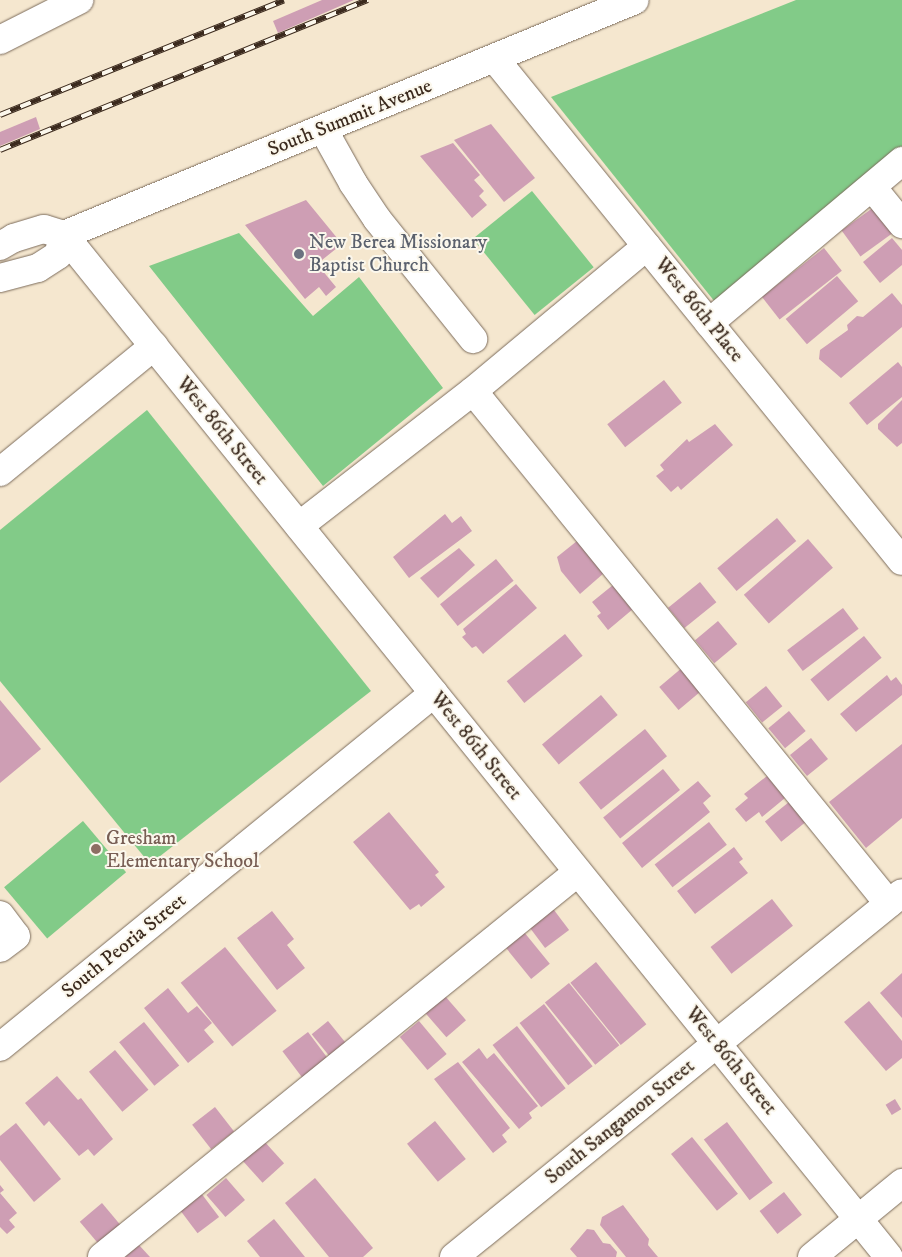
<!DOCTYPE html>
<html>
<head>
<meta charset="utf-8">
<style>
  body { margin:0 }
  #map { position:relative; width:902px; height:1257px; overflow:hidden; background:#f5e7cf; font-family:"IM FELL DW Pica",serif }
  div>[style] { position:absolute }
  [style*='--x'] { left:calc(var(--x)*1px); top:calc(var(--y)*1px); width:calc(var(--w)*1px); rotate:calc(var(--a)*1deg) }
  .green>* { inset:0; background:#82cb88; transform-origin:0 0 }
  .building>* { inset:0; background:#ce9eb4; transform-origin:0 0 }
  .roads { filter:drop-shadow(0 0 1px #7c6c5c) drop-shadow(0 0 1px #7c6c5c) }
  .minor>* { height:28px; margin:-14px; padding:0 14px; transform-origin:14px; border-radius:14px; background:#fff }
  .major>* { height:28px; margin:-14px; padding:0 14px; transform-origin:14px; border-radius:14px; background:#fff }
  .rail>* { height:5.5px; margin-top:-2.75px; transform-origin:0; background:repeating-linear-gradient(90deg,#fbf7ec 0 11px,#3b2a1e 0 22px); box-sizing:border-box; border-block:1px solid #3b2a1e }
  .dots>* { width:14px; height:14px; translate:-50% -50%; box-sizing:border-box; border:2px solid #fbf7ec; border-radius:50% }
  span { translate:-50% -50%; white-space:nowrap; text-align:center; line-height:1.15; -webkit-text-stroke:4px #fbf7ec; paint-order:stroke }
  .street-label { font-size:20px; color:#3b2a1e }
  .worship-label { font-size:20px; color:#5b616d }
  .left { translate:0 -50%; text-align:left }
  .education-label { font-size:20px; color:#785e54 }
</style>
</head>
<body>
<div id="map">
  <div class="green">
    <i style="clip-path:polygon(796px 0,902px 0,902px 148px,715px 302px,551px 97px)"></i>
    <i style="left:532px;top:191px;width:98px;height:76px;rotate:51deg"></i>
    <i style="clip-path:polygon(239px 233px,313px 316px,359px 277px,443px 388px,323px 486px,149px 266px)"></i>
    <i style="clip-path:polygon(147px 410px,371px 691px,150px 864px,0 681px,0 530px)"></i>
    <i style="left:83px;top:821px;width:67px;height:103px;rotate:50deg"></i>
  </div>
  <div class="building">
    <i style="clip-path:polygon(322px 0,354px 0,278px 33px,273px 21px)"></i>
    <i style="clip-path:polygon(36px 117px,40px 129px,0 146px,0 132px)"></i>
    <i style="clip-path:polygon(491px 124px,535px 178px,504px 202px,454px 140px)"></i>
    <i style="clip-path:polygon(453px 143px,480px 175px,474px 180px,484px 191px,479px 196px,487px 205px,472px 218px,420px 156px)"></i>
    <i style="clip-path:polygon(306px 200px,342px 244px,317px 264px,336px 287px,326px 296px,319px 287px,305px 299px,245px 225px)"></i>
    <i style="left:874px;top:207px;width:32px;height:40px;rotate:54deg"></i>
    <i style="clip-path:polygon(892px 238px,902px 250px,902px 265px,880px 283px,863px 262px)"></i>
    <i style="left:824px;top:248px;width:29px;height:79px;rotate:52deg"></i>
    <i style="left:837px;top:276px;width:33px;height:67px;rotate:50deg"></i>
    <i style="clip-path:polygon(892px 293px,902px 305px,902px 327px,841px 378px,819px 359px,820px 350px,848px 330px,847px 325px,857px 316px,863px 317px)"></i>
    <i style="clip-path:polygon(898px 362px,902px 367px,902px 397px,867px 425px,849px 403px)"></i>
    <i style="left:664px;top:380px;width:29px;height:72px;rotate:52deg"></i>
    <i style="clip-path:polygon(902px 400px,902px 443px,897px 447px,878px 429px,878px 424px)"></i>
    <i style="clip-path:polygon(715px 424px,733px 445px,681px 490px,678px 486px,671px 492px,656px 476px,664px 470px,660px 465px,687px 439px,689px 442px)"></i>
    <i style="clip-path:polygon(445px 514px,452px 523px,461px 516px,472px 531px,409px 578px,393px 557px)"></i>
    <i style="left:777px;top:518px;width:30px;height:78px;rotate:50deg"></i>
    <i style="left:808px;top:539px;width:38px;height:85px;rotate:49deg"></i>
    <i style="clip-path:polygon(577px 541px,604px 573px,580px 594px,561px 571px,557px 557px)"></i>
    <i style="clip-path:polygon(459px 548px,475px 565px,438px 598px,420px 578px)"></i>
    <i style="left:496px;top:559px;width:28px;height:72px;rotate:51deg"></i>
    <i style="left:700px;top:582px;width:26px;height:41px;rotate:51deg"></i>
    <i style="clip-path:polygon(516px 584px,537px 608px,483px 654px,476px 646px,472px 648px,462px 637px,466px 634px,463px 629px)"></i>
    <i style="clip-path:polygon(613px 585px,633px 609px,608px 630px,597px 616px,601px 613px,592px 602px)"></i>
    <i style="left:843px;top:608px;width:26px;height:70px;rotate:53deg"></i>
    <i style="left:718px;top:621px;width:30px;height:30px;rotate:50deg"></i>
    <i style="left:565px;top:634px;width:28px;height:75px;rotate:51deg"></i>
    <i style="left:864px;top:636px;width:28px;height:69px;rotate:51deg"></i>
    <i style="left:683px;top:667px;width:30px;height:31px;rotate:50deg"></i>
    <i style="clip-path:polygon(887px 675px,891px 681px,896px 677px,902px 685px,902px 695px,856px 732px,840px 714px)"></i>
    <i style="left:766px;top:686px;width:26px;height:26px;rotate:51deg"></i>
    <i style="left:601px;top:695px;width:26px;height:77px;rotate:50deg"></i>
    <i style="clip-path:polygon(0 700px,41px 749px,0 783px)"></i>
    <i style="left:789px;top:711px;width:26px;height:27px;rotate:50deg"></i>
    <i style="left:645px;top:729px;width:35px;height:85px;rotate:51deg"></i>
    <i style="left:811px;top:738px;width:27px;height:27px;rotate:51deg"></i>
    <i style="clip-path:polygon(902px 744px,902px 818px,866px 848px,829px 802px)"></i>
    <i style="left:663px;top:769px;width:27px;height:77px;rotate:51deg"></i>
    <i style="clip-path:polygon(767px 776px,785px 798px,762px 817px,759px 812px,746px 822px,735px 809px,748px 798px,744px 794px)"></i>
    <i style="clip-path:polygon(698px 781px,711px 796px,703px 803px,710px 812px,642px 868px,622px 843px)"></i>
    <i style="left:789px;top:802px;width:26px;height:31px;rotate:51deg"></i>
    <i style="clip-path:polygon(389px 812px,439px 872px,435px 875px,445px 887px,421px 907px,419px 904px,410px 910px,353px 842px)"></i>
    <i style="left:709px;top:822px;width:29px;height:69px;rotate:52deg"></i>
    <i style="clip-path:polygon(734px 847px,743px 859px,739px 862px,748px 873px,695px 914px,677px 891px)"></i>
    <i style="left:772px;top:899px;width:34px;height:78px;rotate:52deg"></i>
    <i style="left:551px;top:906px;width:30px;height:30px;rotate:53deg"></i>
    <i style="clip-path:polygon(272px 911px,294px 939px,287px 945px,305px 968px,277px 990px,237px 938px)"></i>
    <i style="left:524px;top:932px;width:41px;height:24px;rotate:51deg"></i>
    <i style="left:225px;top:947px;width:82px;height:57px;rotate:51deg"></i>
    <i style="left:596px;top:962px;width:80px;height:33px;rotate:51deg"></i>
    <i style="clip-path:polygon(902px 973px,902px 1018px,880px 993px)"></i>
    <i style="left:569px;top:983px;width:80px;height:31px;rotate:51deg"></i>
    <i style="clip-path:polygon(168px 988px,188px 1013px,197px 1006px,212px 1023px,204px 1030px,214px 1042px,188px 1063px,144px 1008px)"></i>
    <i style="left:445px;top:996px;width:32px;height:26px;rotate:49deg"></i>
    <i style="clip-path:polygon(869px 1001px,902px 1041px,902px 1058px,886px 1071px,844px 1022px)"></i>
    <i style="left:544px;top:1004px;width:79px;height:31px;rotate:52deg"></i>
    <i style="left:328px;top:1021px;width:28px;height:21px;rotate:51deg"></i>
    <i style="left:419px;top:1021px;width:43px;height:25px;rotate:50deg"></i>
    <i style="left:144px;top:1022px;width:56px;height:32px;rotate:51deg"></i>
    <i style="left:517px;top:1026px;width:79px;height:31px;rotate:52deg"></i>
    <i style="left:308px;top:1032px;width:34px;height:32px;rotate:53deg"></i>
    <i style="clip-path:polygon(479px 1048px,487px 1059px,494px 1053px,538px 1106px,529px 1113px,532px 1118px,519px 1129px,462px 1062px)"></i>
    <i style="left:115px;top:1050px;width:52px;height:34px;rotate:50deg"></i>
    <i style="clip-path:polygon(458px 1062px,510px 1128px,502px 1135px,507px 1142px,493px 1153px,434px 1079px)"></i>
    <i style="clip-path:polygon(57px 1076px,78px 1100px,81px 1098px,113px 1139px,94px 1156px,88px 1149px,79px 1156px,49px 1121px,44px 1126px,25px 1103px)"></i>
    <i style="left:895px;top:1099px;width:12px;height:11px;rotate:59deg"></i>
    <i style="left:215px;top:1107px;width:31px;height:29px;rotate:52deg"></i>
    <i style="left:435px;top:1121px;width:49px;height:36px;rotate:51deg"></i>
    <i style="left:727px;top:1122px;width:76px;height:29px;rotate:53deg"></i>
    <i style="clip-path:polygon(16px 1123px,61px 1179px,34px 1202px,0 1160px,0 1136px)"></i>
    <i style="left:692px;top:1137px;width:73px;height:27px;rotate:51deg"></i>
    <i style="left:264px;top:1141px;width:30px;height:29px;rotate:48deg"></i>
    <i style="left:226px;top:1178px;width:29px;height:26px;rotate:49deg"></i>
    <i style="clip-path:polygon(315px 1178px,373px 1248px,363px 1257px,329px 1257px,285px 1203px)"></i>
    <i style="clip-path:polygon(0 1185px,4px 1190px,0 1193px,17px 1213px,9px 1220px,15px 1227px,7px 1234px,0 1227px)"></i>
    <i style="left:784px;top:1192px;width:29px;height:31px;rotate:52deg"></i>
    <i style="left:201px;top:1193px;width:30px;height:27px;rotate:53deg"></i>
    <i style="left:102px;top:1203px;width:30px;height:29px;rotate:50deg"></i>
    <i style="clip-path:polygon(623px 1205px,649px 1239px,648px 1245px,658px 1257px,626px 1257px,600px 1225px,602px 1217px)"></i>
    <i style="clip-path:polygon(274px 1219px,305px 1257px,260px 1257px,247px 1241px)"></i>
    <i style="clip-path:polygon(587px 1229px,594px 1230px,603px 1243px,610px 1244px,617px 1252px,616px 1257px,577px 1257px,570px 1249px)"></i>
    <i style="clip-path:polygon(139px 1245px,150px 1257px,125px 1257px)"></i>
  </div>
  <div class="roads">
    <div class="minor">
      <i style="--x:0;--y:40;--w:89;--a:-26.9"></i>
      <i style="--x:495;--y:59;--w:646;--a:50.97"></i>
      <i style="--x:323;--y:129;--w:62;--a:60.9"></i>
      <i style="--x:353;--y:183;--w:43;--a:56.3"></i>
      <i style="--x:377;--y:219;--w:154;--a:51.3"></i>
      <i style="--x:872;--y:187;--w:48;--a:51"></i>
      <i style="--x:64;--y:235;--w:1313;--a:51.09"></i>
      <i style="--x:709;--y:323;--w:252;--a:-40"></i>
      <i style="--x:473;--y:391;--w:660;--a:50.96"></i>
      <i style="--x:0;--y:472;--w:199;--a:-39.3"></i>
      <i style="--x:299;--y:526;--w:220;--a:-37.8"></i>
      <i style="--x:473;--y:391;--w:226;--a:-39.8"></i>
      <i style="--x:0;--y:915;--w:26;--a:53"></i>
      <i style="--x:16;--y:936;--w:20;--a:143"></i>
      <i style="--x:0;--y:1047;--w:560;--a:-39.2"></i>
      <i style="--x:102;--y:1257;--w:612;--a:-38.97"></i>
      <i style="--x:454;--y:1257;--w:577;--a:-39.09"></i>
      <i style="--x:812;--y:1257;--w:117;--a:-39.4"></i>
    </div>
    <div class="major">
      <i style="--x:0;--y:246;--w:16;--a:-30"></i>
      <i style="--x:14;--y:238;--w:31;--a:-17"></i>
      <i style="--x:44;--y:229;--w:21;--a:17"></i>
      <i style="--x:64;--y:235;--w:617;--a:-22.37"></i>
      <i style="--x:0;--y:278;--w:39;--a:-15"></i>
      <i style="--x:38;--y:268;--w:24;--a:-33"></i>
      <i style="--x:58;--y:255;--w:21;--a:-73"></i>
    </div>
  </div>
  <div class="rail">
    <i style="--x:0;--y:115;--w:306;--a:-22"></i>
    <i style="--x:0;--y:150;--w:397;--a:-22.2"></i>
  </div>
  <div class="dots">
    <i style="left:299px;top:254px;background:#6b7280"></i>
    <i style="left:96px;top:849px;background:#8d6e63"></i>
  </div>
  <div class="street-label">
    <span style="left:350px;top:118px;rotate:-22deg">South Summit Avenue</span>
    <span style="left:699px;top:310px;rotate:51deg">West 86th Place</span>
    <span style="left:222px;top:431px;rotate:51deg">West 86th Street</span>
    <span style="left:476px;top:746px;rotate:51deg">West 86th Street</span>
    <span style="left:124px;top:946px;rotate:-39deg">South Peoria Street</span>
    <span style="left:731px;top:1061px;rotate:51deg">West 86th Street</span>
    <span style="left:620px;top:1122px;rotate:-39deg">South Sangamon Street</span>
  </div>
  <div class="worship-label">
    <span class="left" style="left:309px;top:254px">New Berea Missionary<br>Baptist Church</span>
  </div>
  <div class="education-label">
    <span class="left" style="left:106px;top:850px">Gresham<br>Elementary School</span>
  </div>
</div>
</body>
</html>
